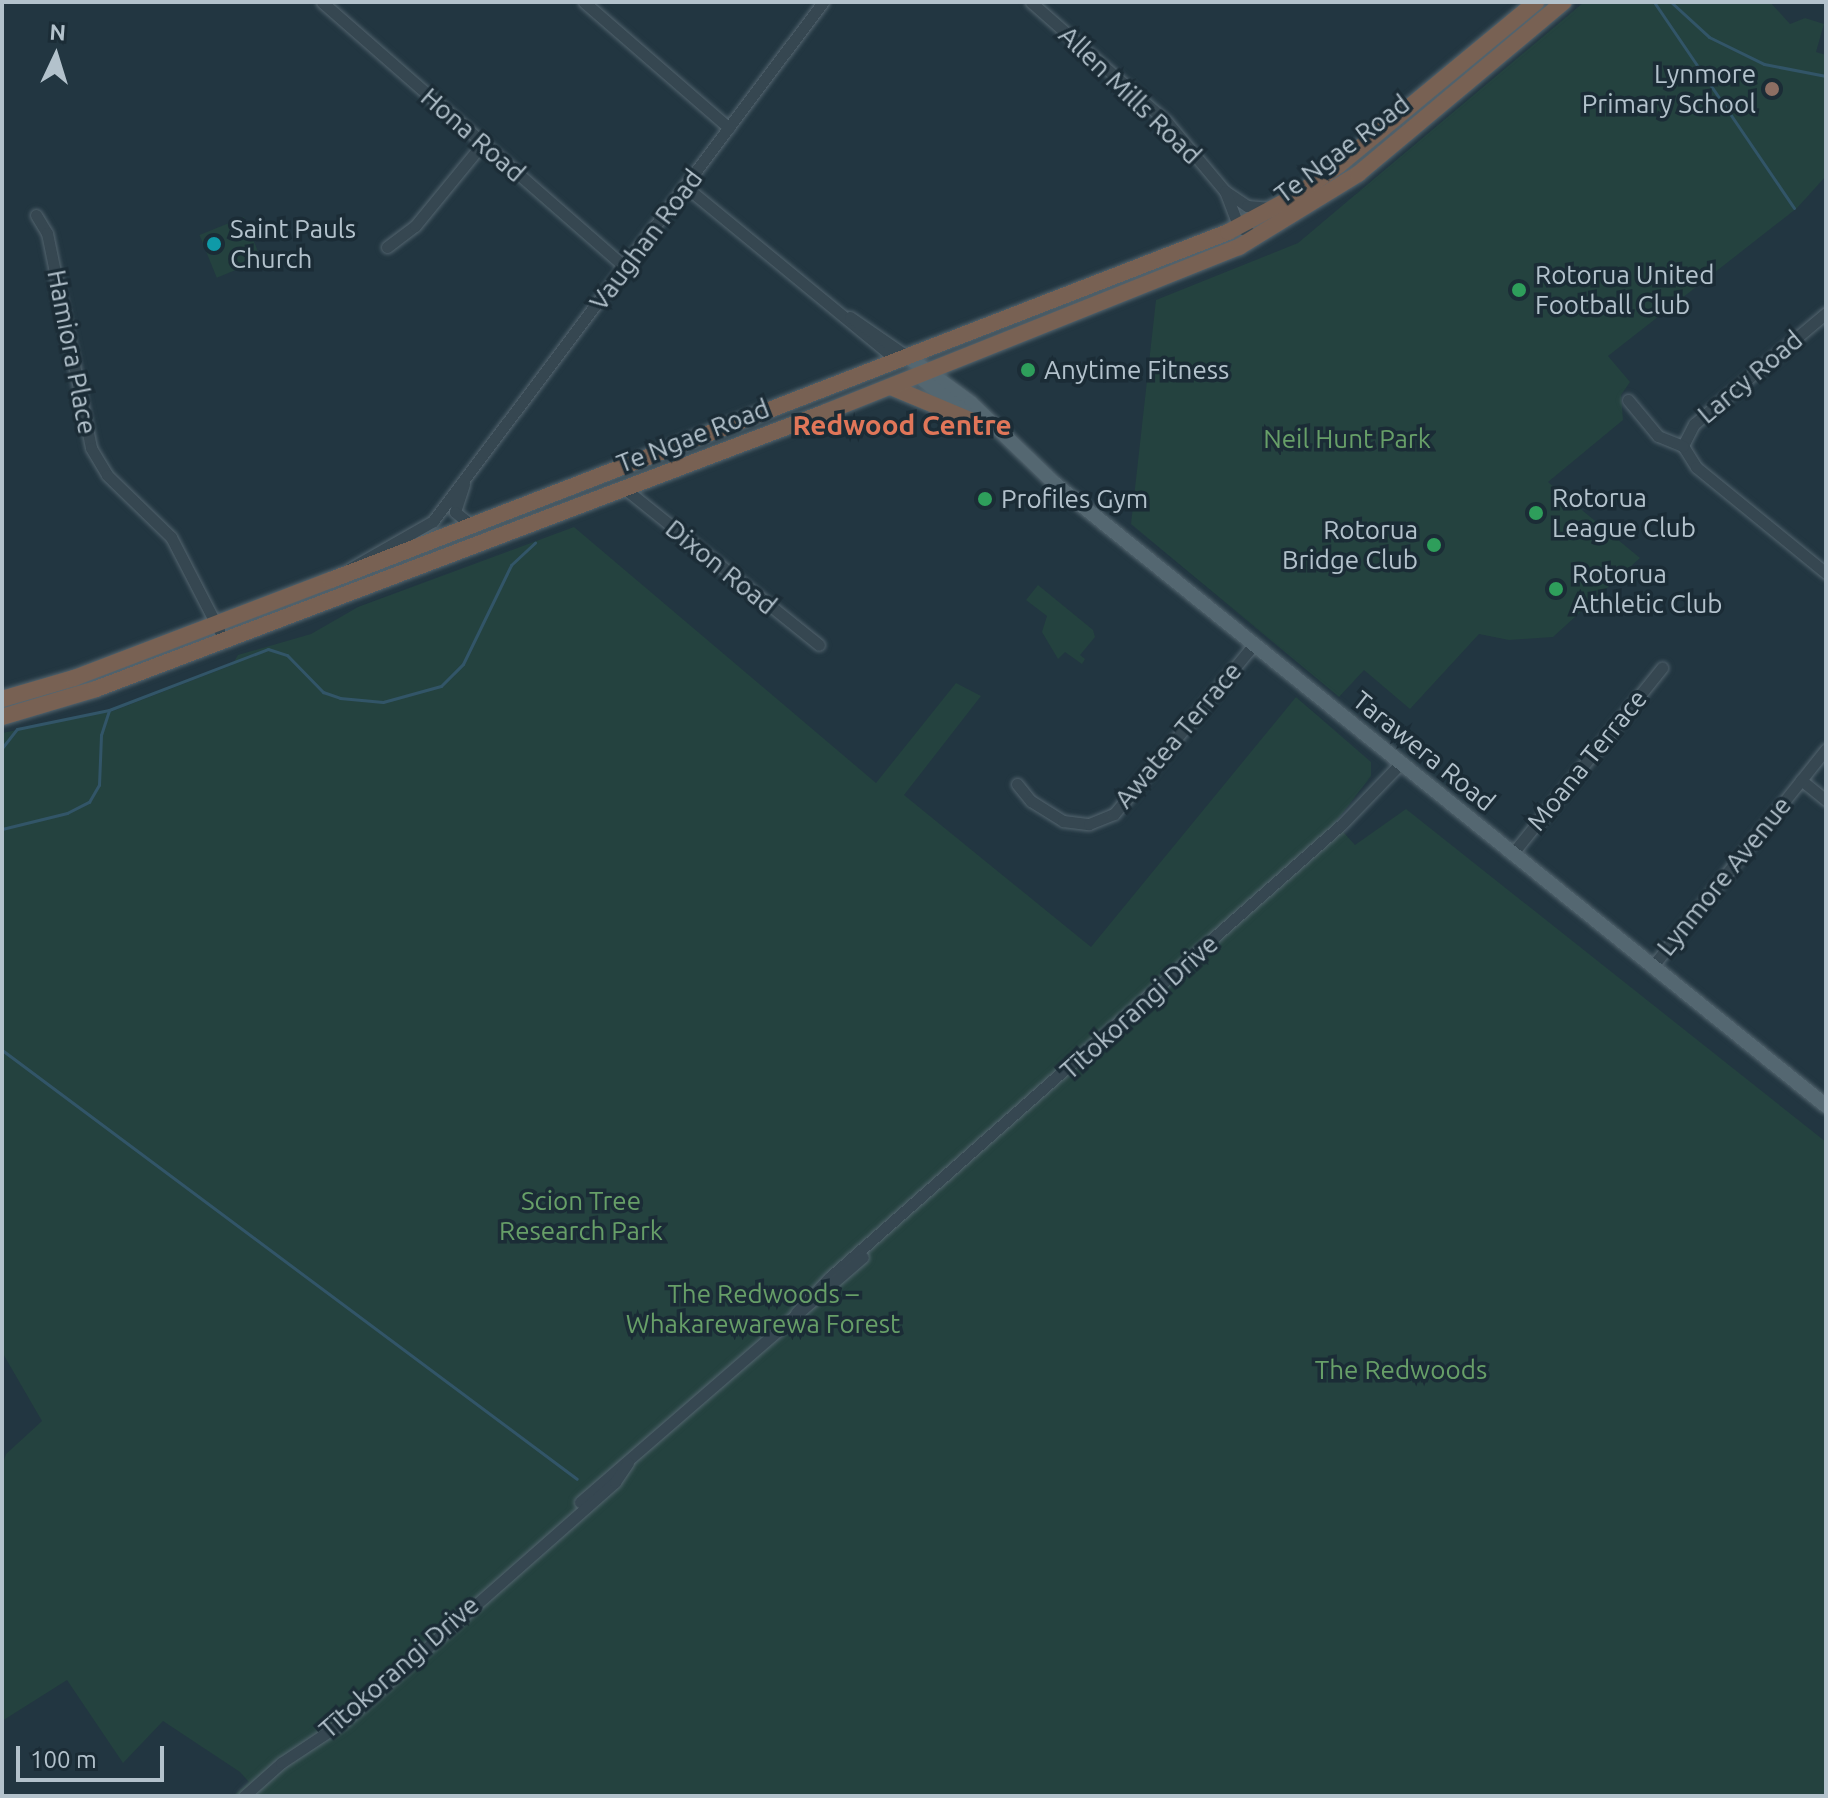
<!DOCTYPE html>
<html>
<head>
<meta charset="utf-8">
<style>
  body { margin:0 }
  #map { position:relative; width:1828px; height:1798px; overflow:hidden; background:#223641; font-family:Ubuntu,sans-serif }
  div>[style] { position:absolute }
  .green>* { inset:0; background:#24423f; transform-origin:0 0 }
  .stream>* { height:3px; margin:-1.5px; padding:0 1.5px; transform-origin:1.5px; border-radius:1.5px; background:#325568 }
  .roads { filter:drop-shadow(0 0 2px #54656f) drop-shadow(0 0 2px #54656f) }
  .minor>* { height:11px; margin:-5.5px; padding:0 5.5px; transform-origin:5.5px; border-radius:5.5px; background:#364751 }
  .major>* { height:14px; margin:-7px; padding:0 7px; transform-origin:7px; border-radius:7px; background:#546771 }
  .highway>* { height:16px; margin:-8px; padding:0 8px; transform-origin:8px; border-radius:8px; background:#786153 }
  .dots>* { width:22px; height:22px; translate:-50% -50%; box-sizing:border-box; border:4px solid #1b2c36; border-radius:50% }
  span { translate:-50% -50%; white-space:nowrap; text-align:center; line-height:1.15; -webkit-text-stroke:7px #1b2c36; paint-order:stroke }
  .poi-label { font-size:26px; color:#b3c2cc }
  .right { translate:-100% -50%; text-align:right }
  .left { translate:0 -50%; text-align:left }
  .street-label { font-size:26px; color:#b3c2cc }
  .park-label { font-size:26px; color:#679f68 }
  .neighbourhood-label { font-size:28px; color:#e07659; font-weight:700 }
  .frame { position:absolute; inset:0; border:4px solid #b3c2cc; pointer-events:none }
  .north { position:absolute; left:16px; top:16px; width:80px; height:80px; -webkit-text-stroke:6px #1b2c36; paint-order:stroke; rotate:4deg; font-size:22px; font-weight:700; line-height:32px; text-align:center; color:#b3c2cc }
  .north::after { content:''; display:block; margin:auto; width:28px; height:36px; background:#b3c2cc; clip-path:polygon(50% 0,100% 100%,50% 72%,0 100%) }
  .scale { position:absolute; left:16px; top:1746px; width:148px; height:36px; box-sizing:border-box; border:4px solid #b3c2cc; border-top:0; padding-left:10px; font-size:24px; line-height:28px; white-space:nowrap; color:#b3c2cc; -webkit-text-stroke:6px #1b2c36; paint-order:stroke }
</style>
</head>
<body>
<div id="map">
  <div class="green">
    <i style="clip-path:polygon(1584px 2px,1770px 2px,1790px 24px,1805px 18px,1824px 24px,1816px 52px,1826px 55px,1826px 176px,1797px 208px,1608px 356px,1630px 382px,1621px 395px,1623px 420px,1548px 482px,1640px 558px,1553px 637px,1509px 640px,1479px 634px,1410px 709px,1364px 670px,1339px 697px,1131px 524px,1156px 300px,1298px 243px)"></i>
    <i style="left:244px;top:217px;width:46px;height:48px;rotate:68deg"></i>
    <i style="clip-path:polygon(574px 527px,876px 783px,956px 683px,981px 696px,904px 795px,1091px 947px,1296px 697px,1371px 762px,1371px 776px,1335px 823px,1355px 845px,1406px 809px,1826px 1142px,1826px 1796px,233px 1796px,249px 1782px,240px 1772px,163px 1721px,123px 1763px,67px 1680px,2px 1721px,2px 1466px,6px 1454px,42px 1421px,2px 1352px,2px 733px,113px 711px,232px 665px,238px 655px,311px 634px,358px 607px)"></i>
    <i style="clip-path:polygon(1038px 585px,1093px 630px,1095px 637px,1080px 655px,1085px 659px,1082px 664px,1065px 652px,1058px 659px,1042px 632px,1047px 616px,1026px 600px)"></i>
  </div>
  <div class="stream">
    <i style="left:1654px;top:2px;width:249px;rotate:55.8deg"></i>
    <i style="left:1671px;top:2px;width:52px;rotate:42.6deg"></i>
    <i style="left:1709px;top:37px;width:61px;rotate:26.1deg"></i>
    <i style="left:1764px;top:64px;width:63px;rotate:11deg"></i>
    <i style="left:2px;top:748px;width:24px;rotate:-52deg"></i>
    <i style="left:17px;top:729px;width:94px;rotate:-11.7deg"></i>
    <i style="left:109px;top:710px;width:170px;rotate:-21deg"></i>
    <i style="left:268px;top:649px;width:20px;rotate:18deg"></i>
    <i style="left:287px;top:655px;width:52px;rotate:45.8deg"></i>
    <i style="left:323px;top:692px;width:18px;rotate:19deg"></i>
    <i style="left:340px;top:698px;width:43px;rotate:5.3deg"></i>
    <i style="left:383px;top:702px;width:60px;rotate:-15.4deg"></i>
    <i style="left:441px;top:686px;width:31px;rotate:-45deg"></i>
    <i style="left:463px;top:664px;width:110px;rotate:-64.1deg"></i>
    <i style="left:511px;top:565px;width:33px;rotate:-43deg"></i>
    <i style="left:2px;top:829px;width:67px;rotate:-13.8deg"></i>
    <i style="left:67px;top:813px;width:25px;rotate:-27deg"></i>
    <i style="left:89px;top:802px;width:20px;rotate:-60deg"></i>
    <i style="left:99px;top:785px;width:50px;rotate:-87.7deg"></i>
    <i style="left:101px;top:735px;width:26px;rotate:-72deg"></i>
    <i style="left:2px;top:1050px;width:717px;rotate:36.73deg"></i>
  </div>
  <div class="roads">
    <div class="minor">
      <i style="left:322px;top:2px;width:403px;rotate:41.2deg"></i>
      <i style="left:584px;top:2px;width:192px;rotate:41deg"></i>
      <i style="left:1031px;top:2px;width:181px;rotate:41.4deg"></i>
      <i style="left:1167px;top:122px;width:90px;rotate:50deg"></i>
      <i style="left:1225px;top:191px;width:27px;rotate:34deg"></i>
      <i style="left:1247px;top:206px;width:21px;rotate:5deg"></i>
      <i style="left:686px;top:187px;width:274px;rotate:39.4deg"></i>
      <i style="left:1225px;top:191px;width:39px;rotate:69deg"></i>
      <i style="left:1239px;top:227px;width:21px;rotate:28deg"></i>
      <i style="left:36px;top:215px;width:21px;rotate:59deg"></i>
      <i style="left:47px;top:233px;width:219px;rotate:78.4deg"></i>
      <i style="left:91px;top:448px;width:31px;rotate:59deg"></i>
      <i style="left:107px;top:475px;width:89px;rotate:44.1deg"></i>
      <i style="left:171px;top:537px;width:105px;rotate:62.7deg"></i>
      <i style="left:387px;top:247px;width:35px;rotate:-37deg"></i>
      <i style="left:415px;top:226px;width:107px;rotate:-50.7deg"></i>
      <i style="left:1826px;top:313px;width:172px;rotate:139.9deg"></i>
      <i style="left:1694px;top:424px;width:25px;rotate:117deg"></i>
      <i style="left:1683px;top:446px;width:25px;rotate:58deg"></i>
      <i style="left:1696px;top:467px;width:168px;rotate:39.2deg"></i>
      <i style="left:850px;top:317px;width:70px;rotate:34.6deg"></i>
      <i style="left:1628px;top:400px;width:47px;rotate:50.2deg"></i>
      <i style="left:1658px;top:436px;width:27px;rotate:22deg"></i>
      <i style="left:464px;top:484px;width:29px;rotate:108deg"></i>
      <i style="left:455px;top:512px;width:22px;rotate:39deg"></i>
      <i style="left:624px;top:488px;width:250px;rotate:38.8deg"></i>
      <i style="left:349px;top:569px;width:97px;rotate:-29.7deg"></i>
      <i style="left:433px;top:521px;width:649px;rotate:-53.08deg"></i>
      <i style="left:1801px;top:780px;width:32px;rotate:39deg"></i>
      <i style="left:1017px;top:784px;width:22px;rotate:51deg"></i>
      <i style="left:1031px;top:801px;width:38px;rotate:32deg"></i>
      <i style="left:1063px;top:821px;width:26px;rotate:7deg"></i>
      <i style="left:1089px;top:824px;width:27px;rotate:-22deg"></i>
      <i style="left:1114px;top:814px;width:220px;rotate:-50.5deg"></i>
      <i style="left:1513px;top:853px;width:238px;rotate:-51.2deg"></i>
      <i style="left:1652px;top:967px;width:279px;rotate:-51.4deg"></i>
      <i style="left:796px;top:1313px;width:48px;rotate:-46.7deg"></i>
      <i style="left:829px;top:1278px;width:685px;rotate:-41.51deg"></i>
      <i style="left:1342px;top:824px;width:83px;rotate:-46deg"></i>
      <i style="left:580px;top:1502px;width:374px;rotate:-40.9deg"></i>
      <i style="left:244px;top:1796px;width:50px;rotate:-41.7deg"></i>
      <i style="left:281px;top:1763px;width:74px;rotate:-33.5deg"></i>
      <i style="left:343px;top:1722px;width:363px;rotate:-41.4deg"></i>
      <i style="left:615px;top:1482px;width:23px;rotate:-56deg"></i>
    </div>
    <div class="major">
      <i style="left:908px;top:357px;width:78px;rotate:36.1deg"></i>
      <i style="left:971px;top:403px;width:115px;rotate:43.9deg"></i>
      <i style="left:1054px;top:483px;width:992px;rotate:38.9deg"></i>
      <i style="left:921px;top:378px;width:63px;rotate:38.5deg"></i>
    </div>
    <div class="highway">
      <i style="left:891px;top:387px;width:93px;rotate:22.7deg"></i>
      <i style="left:2px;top:699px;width:75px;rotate:-16.3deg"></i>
      <i style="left:74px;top:678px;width:275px;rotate:-20.9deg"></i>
      <i style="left:331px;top:580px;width:962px;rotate:-21.2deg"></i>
      <i style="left:1228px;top:232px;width:78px;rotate:-28.2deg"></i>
      <i style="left:1297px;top:195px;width:52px;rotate:-35.5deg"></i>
      <i style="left:1339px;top:165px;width:256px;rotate:-39.6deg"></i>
      <i style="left:2px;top:717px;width:98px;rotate:-16.6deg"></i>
      <i style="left:96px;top:689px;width:781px;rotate:-20.78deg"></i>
      <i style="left:826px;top:412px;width:445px;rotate:-21.8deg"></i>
      <i style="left:1239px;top:247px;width:140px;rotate:-31.5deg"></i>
      <i style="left:1358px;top:174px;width:268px;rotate:-39.9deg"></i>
    </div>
  </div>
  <div class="dots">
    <i style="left:1772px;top:89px;background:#8d6e63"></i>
    <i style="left:214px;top:244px;background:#0f9aa8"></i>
    <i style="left:1519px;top:290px;background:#2e9e5b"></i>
    <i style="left:1028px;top:370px;background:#2e9e5b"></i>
    <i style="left:985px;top:499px;background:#2e9e5b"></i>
    <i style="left:1536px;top:513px;background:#2e9e5b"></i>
    <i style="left:1434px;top:545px;background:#2e9e5b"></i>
    <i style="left:1556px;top:589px;background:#2e9e5b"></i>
  </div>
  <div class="poi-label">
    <span class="right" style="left:1756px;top:89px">Lynmore<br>Primary School</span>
    <span class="left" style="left:230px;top:244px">Saint Pauls<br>Church</span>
    <span class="left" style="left:1535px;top:290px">Rotorua United<br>Football Club</span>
    <span class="left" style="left:1044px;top:370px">Anytime Fitness</span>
    <span class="left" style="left:1552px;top:513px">Rotorua<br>League Club</span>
    <span class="left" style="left:1001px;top:499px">Profiles Gym</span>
    <span class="right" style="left:1418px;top:545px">Rotorua<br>Bridge Club</span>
    <span class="left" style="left:1572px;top:589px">Rotorua<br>Athletic Club</span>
  </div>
  <div class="street-label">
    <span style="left:1130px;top:95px;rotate:44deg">Allen Mills Road</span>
    <span style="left:473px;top:135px;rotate:41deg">Hona Road</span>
    <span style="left:1342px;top:149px;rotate:-37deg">Te Ngae Road</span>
    <span style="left:646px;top:240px;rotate:-53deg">Vaughan Road</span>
    <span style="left:72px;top:352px;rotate:79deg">Hamiora Place</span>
    <span style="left:1750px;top:377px;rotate:-40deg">Larcy Road</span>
    <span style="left:693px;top:436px;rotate:-21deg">Te Ngae Road</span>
    <span style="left:721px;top:567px;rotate:39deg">Dixon Road</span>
    <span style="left:1178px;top:735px;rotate:-50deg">Awatea Terrace</span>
    <span style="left:1424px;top:751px;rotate:39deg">Tarawera Road</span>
    <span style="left:1587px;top:760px;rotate:-51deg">Moana Terrace</span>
    <span style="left:1724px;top:876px;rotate:-51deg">Lynmore Avenue</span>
    <span style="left:1139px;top:1007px;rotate:-42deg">Tītokorangi Drive</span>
    <span style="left:399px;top:1667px;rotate:-41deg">Tītokorangi Drive</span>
  </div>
  <div class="park-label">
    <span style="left:1347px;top:439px">Neil Hunt Park</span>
    <span style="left:581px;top:1216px">Scion Tree<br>Research Park</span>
    <span style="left:763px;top:1309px">The Redwoods –<br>Whakarewarewa Forest</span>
    <span style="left:1401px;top:1370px">The Redwoods</span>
  </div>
  <div class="neighbourhood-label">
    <span style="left:902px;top:425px">Redwood Centre</span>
  </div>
  <div class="frame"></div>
  <div class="north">N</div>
  <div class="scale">100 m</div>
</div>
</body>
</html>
